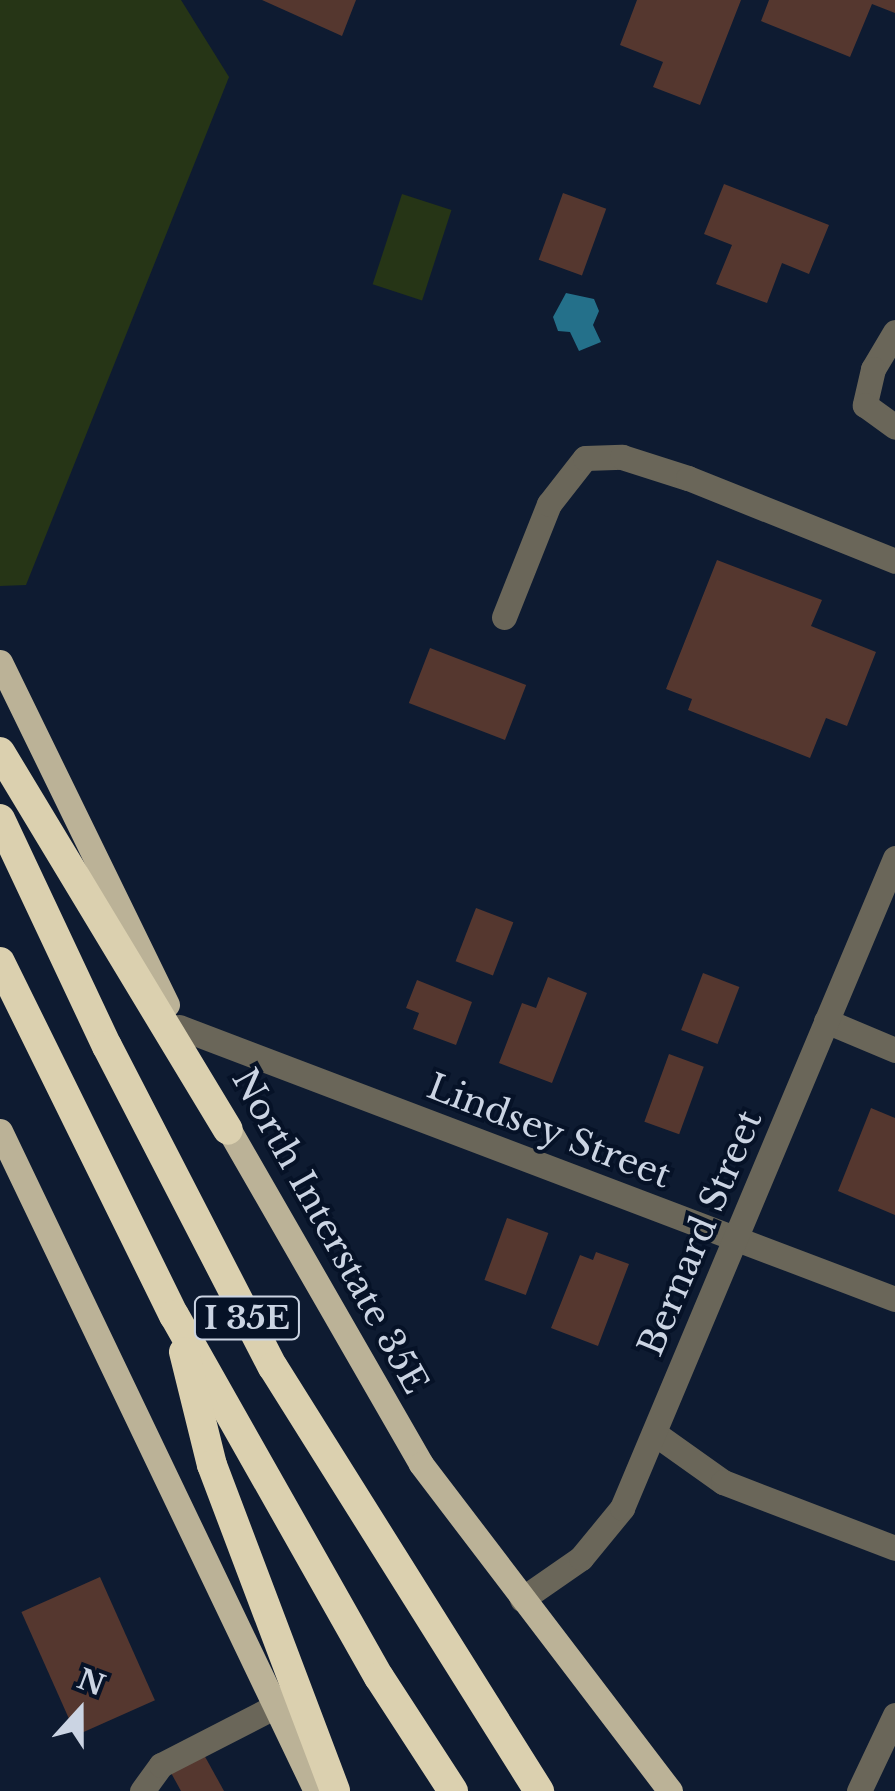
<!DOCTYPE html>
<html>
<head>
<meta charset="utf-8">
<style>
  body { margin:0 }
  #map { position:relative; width:895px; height:1791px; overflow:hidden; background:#0e1b31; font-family:"Libre Baskerville",serif }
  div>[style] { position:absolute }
  .green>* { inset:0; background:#263516; transform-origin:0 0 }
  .water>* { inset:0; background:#24708a }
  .building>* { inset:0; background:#55372f; transform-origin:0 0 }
  .minor>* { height:25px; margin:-12.5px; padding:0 12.5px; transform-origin:12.5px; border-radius:12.5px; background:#6a6659 }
  .major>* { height:25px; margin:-12.5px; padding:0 12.5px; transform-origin:12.5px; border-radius:12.5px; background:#bbb297 }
  .highway>* { height:30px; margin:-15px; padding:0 15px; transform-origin:15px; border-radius:15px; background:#dbd0af }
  span { translate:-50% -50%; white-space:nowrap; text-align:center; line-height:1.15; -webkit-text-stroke:8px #061227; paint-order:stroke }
  .shield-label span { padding:2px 8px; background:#061227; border:2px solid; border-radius:8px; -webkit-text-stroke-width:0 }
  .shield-label { font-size:32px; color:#cbd4e3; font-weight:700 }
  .street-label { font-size:35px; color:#cbd4e3 }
  .north { position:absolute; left:30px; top:1661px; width:100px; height:100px; -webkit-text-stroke:8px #061227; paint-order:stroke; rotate:21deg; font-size:28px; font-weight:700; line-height:40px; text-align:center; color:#cbd4e3 }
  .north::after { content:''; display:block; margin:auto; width:35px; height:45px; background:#cbd4e3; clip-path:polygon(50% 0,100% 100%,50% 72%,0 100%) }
</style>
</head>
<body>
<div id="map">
  <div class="green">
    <i style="clip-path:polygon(0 0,181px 0,229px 77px,26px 585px,0 586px)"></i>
    <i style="left:402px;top:194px;width:52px;height:95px;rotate:18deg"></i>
  </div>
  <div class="water">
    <i style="clip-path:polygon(566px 293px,594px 299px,599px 311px,593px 325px,601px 342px,579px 351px,570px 332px,558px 331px,553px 317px)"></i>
  </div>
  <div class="building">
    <i style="clip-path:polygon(262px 0,356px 0,342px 36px)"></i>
    <i style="clip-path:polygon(637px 0,741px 0,700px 105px,653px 87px,663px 62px,620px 45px)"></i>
    <i style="clip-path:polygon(769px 0,895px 0,895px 13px,872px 4px,850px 57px,761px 21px)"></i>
    <i style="clip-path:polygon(724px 184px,829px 225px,809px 274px,782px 263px,767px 303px,716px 284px,732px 245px,704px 234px)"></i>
    <i style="left:563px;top:193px;width:46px;height:71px;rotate:20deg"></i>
    <i style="clip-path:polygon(717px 560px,822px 600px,811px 626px,876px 652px,847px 726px,826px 718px,810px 758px,688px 710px,692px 699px,666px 689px)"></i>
    <i style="left:430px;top:648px;width:103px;height:59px;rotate:21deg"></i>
    <i style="left:476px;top:908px;width:40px;height:57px;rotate:21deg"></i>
    <i style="left:703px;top:973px;width:39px;height:61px;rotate:21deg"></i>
    <i style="clip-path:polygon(548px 977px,587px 993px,552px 1083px,499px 1063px,522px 1003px,536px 1008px)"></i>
    <i style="clip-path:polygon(417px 980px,472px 1002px,456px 1045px,413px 1029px,419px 1013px,406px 1008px)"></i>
    <i style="left:669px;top:1054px;width:37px;height:72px;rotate:20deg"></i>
    <i style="clip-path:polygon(871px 1108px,895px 1118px,895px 1215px,838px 1191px)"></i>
    <i style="left:507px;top:1218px;width:44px;height:66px;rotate:20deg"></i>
    <i style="clip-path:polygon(596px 1252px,629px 1264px,598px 1346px,551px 1328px,580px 1255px,593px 1260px)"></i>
    <i style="left:100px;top:1577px;width:135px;height:86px;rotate:66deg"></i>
    <i style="clip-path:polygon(203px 1753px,224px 1791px,181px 1791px,170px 1771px)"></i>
  </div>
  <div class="minor">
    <i style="left:895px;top:332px;width:43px;rotate:120.7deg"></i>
    <i style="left:873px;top:369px;width:37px;rotate:103deg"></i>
    <i style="left:865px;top:405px;width:37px;rotate:36deg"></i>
    <i style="left:504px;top:617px;width:122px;rotate:-68.3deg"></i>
    <i style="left:549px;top:504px;width:58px;rotate:-52deg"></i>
    <i style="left:585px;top:458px;width:37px;rotate:-2deg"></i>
    <i style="left:622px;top:457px;width:69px;rotate:17.7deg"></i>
    <i style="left:688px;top:478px;width:223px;rotate:21.8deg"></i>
    <i style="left:826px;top:1021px;width:75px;rotate:22.8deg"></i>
    <i style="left:179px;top:1027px;width:766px;rotate:20.8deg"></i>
    <i style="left:654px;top:1433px;width:85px;rotate:35.4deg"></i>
    <i style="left:723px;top:1482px;width:184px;rotate:21deg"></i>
    <i style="left:522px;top:1599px;width:72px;rotate:-34.8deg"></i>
    <i style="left:581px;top:1558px;width:65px;rotate:-50.6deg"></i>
    <i style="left:622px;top:1508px;width:705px;rotate:-67.22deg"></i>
    <i style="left:142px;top:1791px;width:32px;rotate:-54deg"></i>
    <i style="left:161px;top:1765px;width:127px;rotate:-27.2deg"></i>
    <i style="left:859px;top:1791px;width:84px;rotate:-64.7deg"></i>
  </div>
  <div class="major">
    <i style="left:0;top:662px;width:381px;rotate:64deg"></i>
    <i style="left:221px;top:1116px;width:401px;rotate:60.1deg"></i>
    <i style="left:421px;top:1464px;width:411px;rotate:52.7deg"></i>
    <i style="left:0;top:1131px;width:732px;rotate:64.42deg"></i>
  </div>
  <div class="highway">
    <i style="left:0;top:752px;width:441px;rotate:58.9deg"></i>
    <i style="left:0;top:819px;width:251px;rotate:64.8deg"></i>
    <i style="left:107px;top:1046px;width:361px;rotate:62.7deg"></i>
    <i style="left:273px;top:1367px;width:501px;rotate:57.9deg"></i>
    <i style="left:0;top:962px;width:394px;rotate:63.8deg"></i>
    <i style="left:174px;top:1315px;width:416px;rotate:60.5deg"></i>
    <i style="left:379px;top:1677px;width:136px;rotate:57deg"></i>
    <i style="left:184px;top:1352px;width:116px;rotate:76.1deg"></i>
    <i style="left:212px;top:1465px;width:348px;rotate:69.3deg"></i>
  </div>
  <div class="shield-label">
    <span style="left:247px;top:1318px">I 35E</span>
  </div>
  <div class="street-label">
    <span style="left:549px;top:1131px;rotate:21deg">Lindsey Street</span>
    <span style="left:330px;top:1231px;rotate:61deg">North Interstate 35E</span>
    <span style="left:700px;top:1233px;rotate:-67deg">Bernard Street</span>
  </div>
  <div class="north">N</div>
</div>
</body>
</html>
